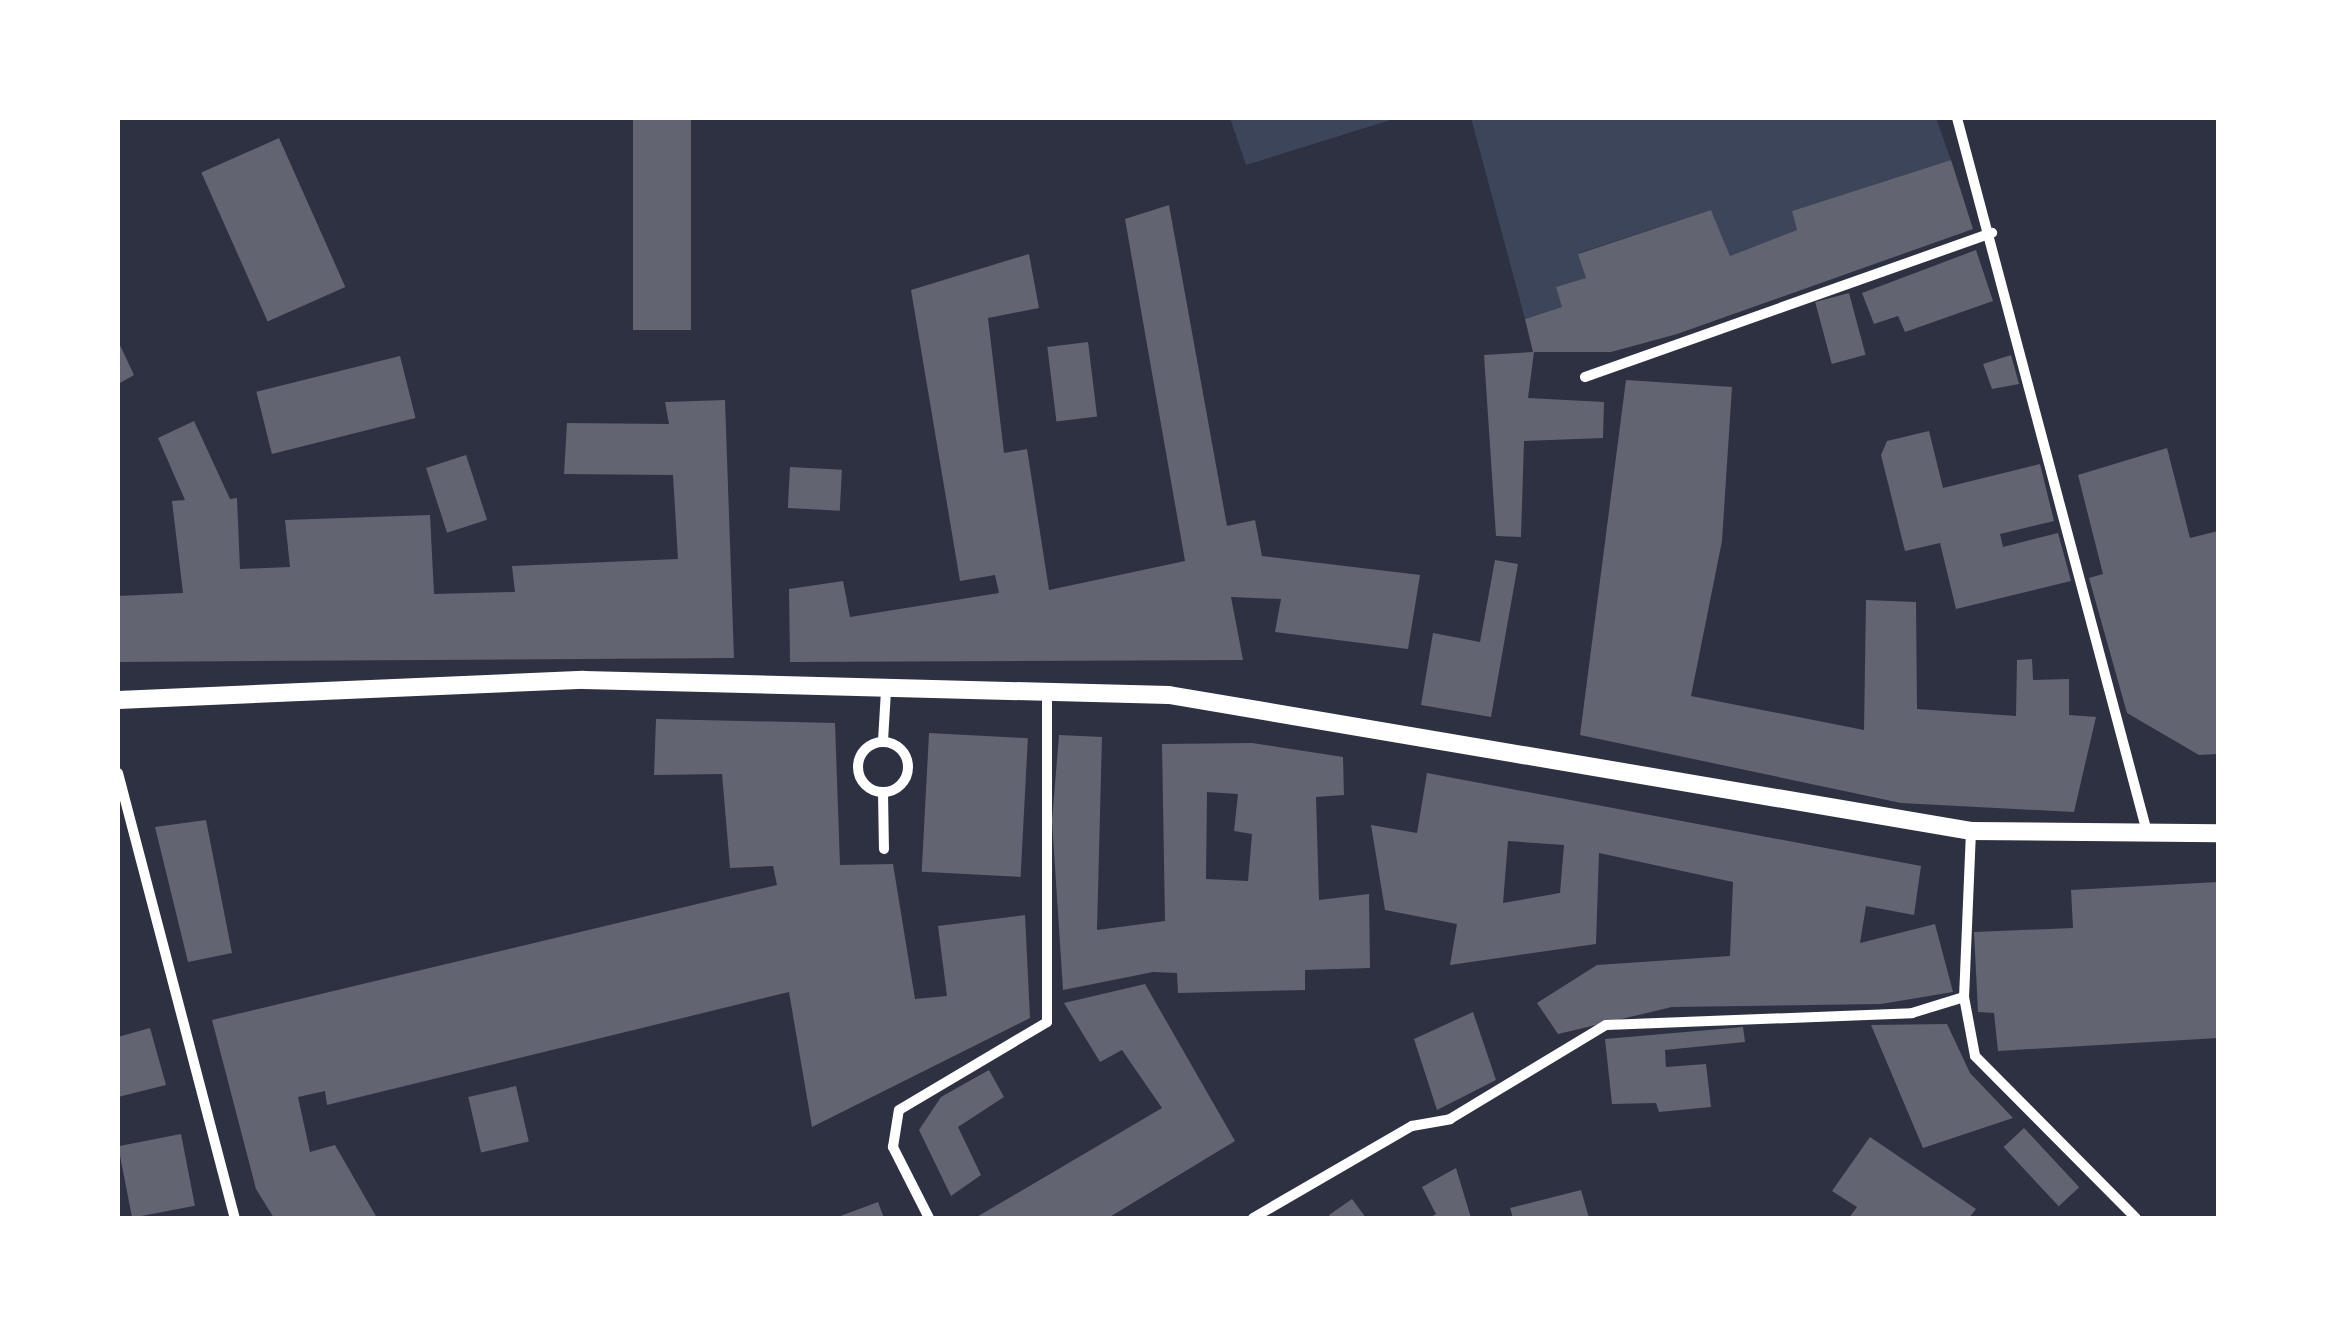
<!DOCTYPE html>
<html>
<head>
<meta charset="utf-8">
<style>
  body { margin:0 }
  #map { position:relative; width:2336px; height:1336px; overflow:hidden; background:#2d3142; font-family:Ubuntu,sans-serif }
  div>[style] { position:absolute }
  .green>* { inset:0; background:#3c4559 }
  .building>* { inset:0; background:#626471; transform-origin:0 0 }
  .minor>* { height:10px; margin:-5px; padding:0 5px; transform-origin:5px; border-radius:5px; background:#fff }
  .minor>.ring { margin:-5px; padding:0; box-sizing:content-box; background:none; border:10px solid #fff; border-radius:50% }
  .tertiary>* { height:18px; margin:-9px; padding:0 9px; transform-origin:9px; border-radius:9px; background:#fff }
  span { translate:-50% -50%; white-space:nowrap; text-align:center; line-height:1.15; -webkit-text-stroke:10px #fff; paint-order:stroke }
  .frame { position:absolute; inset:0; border:120px solid #fff; pointer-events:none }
</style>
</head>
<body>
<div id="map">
  <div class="green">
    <i style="clip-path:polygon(1230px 118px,1397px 118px,1246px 165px)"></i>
    <i style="clip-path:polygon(1471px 118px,1936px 118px,1951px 160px,1792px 211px,1797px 230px,1730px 256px,1711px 210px,1579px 253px,1586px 278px,1557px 287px,1562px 307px,1525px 319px)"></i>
  </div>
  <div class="building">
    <i style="left:633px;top:118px;width:58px;height:212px"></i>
    <i style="left:279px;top:138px;width:163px;height:85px;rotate:66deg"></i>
    <i style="clip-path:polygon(1951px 160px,1973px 229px,1677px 334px,1611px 352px,1534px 352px,1528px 398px,1604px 402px,1603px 438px,1524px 441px,1521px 537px,1496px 536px,1484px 355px,1533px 352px,1525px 319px,1562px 307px,1556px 287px,1586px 278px,1578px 254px,1711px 210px,1730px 256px,1797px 230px,1792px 211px)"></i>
    <i style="clip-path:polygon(1169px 205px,1227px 526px,1255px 520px,1262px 556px,1420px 575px,1408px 649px,1275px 632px,1281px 599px,1231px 597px,1243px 660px,790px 662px,789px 589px,843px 581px,850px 617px,999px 593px,995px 575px,960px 581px,911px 290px,1029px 254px,1039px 308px,988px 318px,1004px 453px,1027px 449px,1049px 590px,1185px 561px,1125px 219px)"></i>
    <i style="clip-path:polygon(1976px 250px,1993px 301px,1905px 332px,1898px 316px,1874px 324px,1862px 293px)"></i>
    <i style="left:1849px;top:293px;width:64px;height:35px;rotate:75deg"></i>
    <i style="clip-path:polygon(118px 341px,134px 375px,118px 384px)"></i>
    <i style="left:1088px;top:342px;width:75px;height:41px;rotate:83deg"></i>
    <i style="clip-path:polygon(2011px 355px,2019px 384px,1992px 389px,1983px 364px)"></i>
    <i style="left:400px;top:356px;width:64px;height:148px;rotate:76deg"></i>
    <i style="clip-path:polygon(1626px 380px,1732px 387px,1722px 541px,1691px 696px,1864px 730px,1866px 600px,1916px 602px,1917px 709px,2016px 716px,2017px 660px,2032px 659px,2033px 680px,2069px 679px,2069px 715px,2096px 717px,2074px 812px,1901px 803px,1580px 735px)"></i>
    <i style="clip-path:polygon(725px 400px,734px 658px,118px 662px,118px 596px,183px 593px,172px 501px,185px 500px,158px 438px,194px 421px,230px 499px,237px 498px,240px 569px,290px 567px,285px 520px,430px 515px,434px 594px,515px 592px,512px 566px,678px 559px,673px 475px,564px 474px,567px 423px,669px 424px,665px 402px)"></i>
    <i style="clip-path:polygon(1929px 431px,1943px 488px,2040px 464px,2054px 521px,2000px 534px,2003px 547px,2058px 533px,2071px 581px,1956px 609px,1940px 543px,1905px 551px,1881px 455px,1887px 441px)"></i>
    <i style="clip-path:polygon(2167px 448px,2190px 538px,2218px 531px,2218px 754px,2199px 755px,2127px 713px,2089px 578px,2103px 574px,2078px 475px)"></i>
    <i style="left:466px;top:455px;width:68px;height:42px;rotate:72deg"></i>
    <i style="left:790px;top:467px;width:52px;height:41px;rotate:3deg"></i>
    <i style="clip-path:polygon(1495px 560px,1518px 564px,1491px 717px,1421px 705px,1433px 633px,1480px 642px)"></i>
    <i style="clip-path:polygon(656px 719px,835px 723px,840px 865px,893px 864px,915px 999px,947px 996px,938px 926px,1025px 915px,1030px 1018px,812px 1127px,789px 992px,327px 1105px,325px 1091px,298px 1097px,310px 1152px,335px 1145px,377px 1218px,274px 1218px,256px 1189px,212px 1020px,777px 885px,773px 866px,730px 868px,722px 774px,654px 775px)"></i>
    <i style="left:929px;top:733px;width:99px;height:139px;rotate:3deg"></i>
    <i style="clip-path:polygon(evenodd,1059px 735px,1102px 737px,1097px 930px,1165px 921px,1162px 744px,1252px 743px,1343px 757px,1344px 795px,1316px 797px,1319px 900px,1369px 894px,1370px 968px,1305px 970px,1305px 990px,1178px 993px,1177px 973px,1153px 972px,1063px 990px,1052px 821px,1059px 735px,1207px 792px,1238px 794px,1234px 831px,1252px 834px,1248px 881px,1206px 879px,1207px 792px)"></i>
    <i style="clip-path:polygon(evenodd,1427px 773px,1921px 866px,1914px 915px,1866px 906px,1860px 943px,1935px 924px,1953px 992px,1881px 1004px,1672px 1007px,1558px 1034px,1537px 1003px,1597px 965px,1730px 956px,1733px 882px,1599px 853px,1596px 944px,1450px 965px,1457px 924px,1385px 910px,1371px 825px,1417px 833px,1427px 773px,1508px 841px,1564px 845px,1560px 893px,1503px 903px,1508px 841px)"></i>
    <i style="clip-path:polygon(206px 820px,232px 953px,188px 962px,155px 827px)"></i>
    <i style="clip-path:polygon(2218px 882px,2218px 1038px,1998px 1051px,1994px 1013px,1978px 1012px,1974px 932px,2073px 928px,2071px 890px)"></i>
    <i style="clip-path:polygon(1145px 984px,1235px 1141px,1108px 1218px,975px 1218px,1162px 1108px,1122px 1050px,1100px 1062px,1064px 1003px)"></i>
    <i style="clip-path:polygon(1473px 1012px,1496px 1080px,1437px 1110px,1414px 1039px)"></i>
    <i style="clip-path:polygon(1947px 1024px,1970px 1073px,2013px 1118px,1923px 1148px,1871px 1025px)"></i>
    <i style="clip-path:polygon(1743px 1027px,1745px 1042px,1665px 1050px,1666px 1067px,1706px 1064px,1711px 1107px,1659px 1112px,1656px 1103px,1612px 1104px,1605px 1039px)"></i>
    <i style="clip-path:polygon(150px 1028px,166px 1085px,118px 1097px,118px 1037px)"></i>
    <i style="clip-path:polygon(989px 1070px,1004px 1097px,958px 1127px,981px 1175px,951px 1196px,919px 1130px,941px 1097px)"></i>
    <i style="left:516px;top:1086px;width:57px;height:49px;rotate:77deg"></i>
    <i style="left:2024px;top:1128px;width:81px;height:28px;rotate:47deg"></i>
    <i style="left:181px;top:1134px;width:73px;height:64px;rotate:79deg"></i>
    <i style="clip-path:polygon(1870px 1137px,1976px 1209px,1969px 1218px,1849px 1218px,1857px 1207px,1832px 1191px)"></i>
    <i style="clip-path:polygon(1456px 1168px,1471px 1218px,1429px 1218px,1436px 1214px,1422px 1187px)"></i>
    <i style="clip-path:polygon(1581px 1190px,1589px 1218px,1513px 1218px,1510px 1208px)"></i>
    <i style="clip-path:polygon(1352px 1199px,1366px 1218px,1331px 1218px,1329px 1215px)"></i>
    <i style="clip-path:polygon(878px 1202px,884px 1218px,835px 1218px)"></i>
  </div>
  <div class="minor">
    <i style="left:1957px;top:118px;width:743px;rotate:75.1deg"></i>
    <i style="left:1585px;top:377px;width:432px;rotate:-19.5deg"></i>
    <i style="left:883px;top:741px;width:51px;rotate:-86.6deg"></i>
    <i class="ring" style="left:858px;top:742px;width:40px;height:40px"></i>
    <i style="left:118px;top:773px;width:460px;rotate:75.3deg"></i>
    <i style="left:883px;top:793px;width:56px;rotate:89deg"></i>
    <i style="left:1971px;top:831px;width:166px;rotate:92.4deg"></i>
    <i style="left:1964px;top:997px;width:60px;rotate:79.4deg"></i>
    <i style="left:1975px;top:1056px;width:228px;rotate:45.2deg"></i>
    <i style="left:929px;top:1218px;width:80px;rotate:-116.9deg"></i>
    <i style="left:893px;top:1147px;width:37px;rotate:-81deg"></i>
    <i style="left:899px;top:1110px;width:172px;rotate:-30.7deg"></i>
    <i style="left:1047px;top:1022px;width:326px;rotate:-90deg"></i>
    <i style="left:1253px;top:1218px;width:184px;rotate:-30.1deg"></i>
    <i style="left:1412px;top:1126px;width:39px;rotate:-10deg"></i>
    <i style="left:1450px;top:1119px;width:182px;rotate:-31.1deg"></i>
    <i style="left:1606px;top:1025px;width:306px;rotate:-2.2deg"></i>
    <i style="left:1912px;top:1013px;width:54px;rotate:-17.1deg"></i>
  </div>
  <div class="tertiary">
    <i style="left:118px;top:700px;width:466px;rotate:-2.5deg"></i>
    <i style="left:584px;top:680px;width:585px;rotate:1.47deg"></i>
    <i style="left:1169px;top:695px;width:813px;rotate:9.62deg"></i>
    <i style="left:1971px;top:831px;width:247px;rotate:0.5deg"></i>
  </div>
  <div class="frame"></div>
</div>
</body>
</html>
